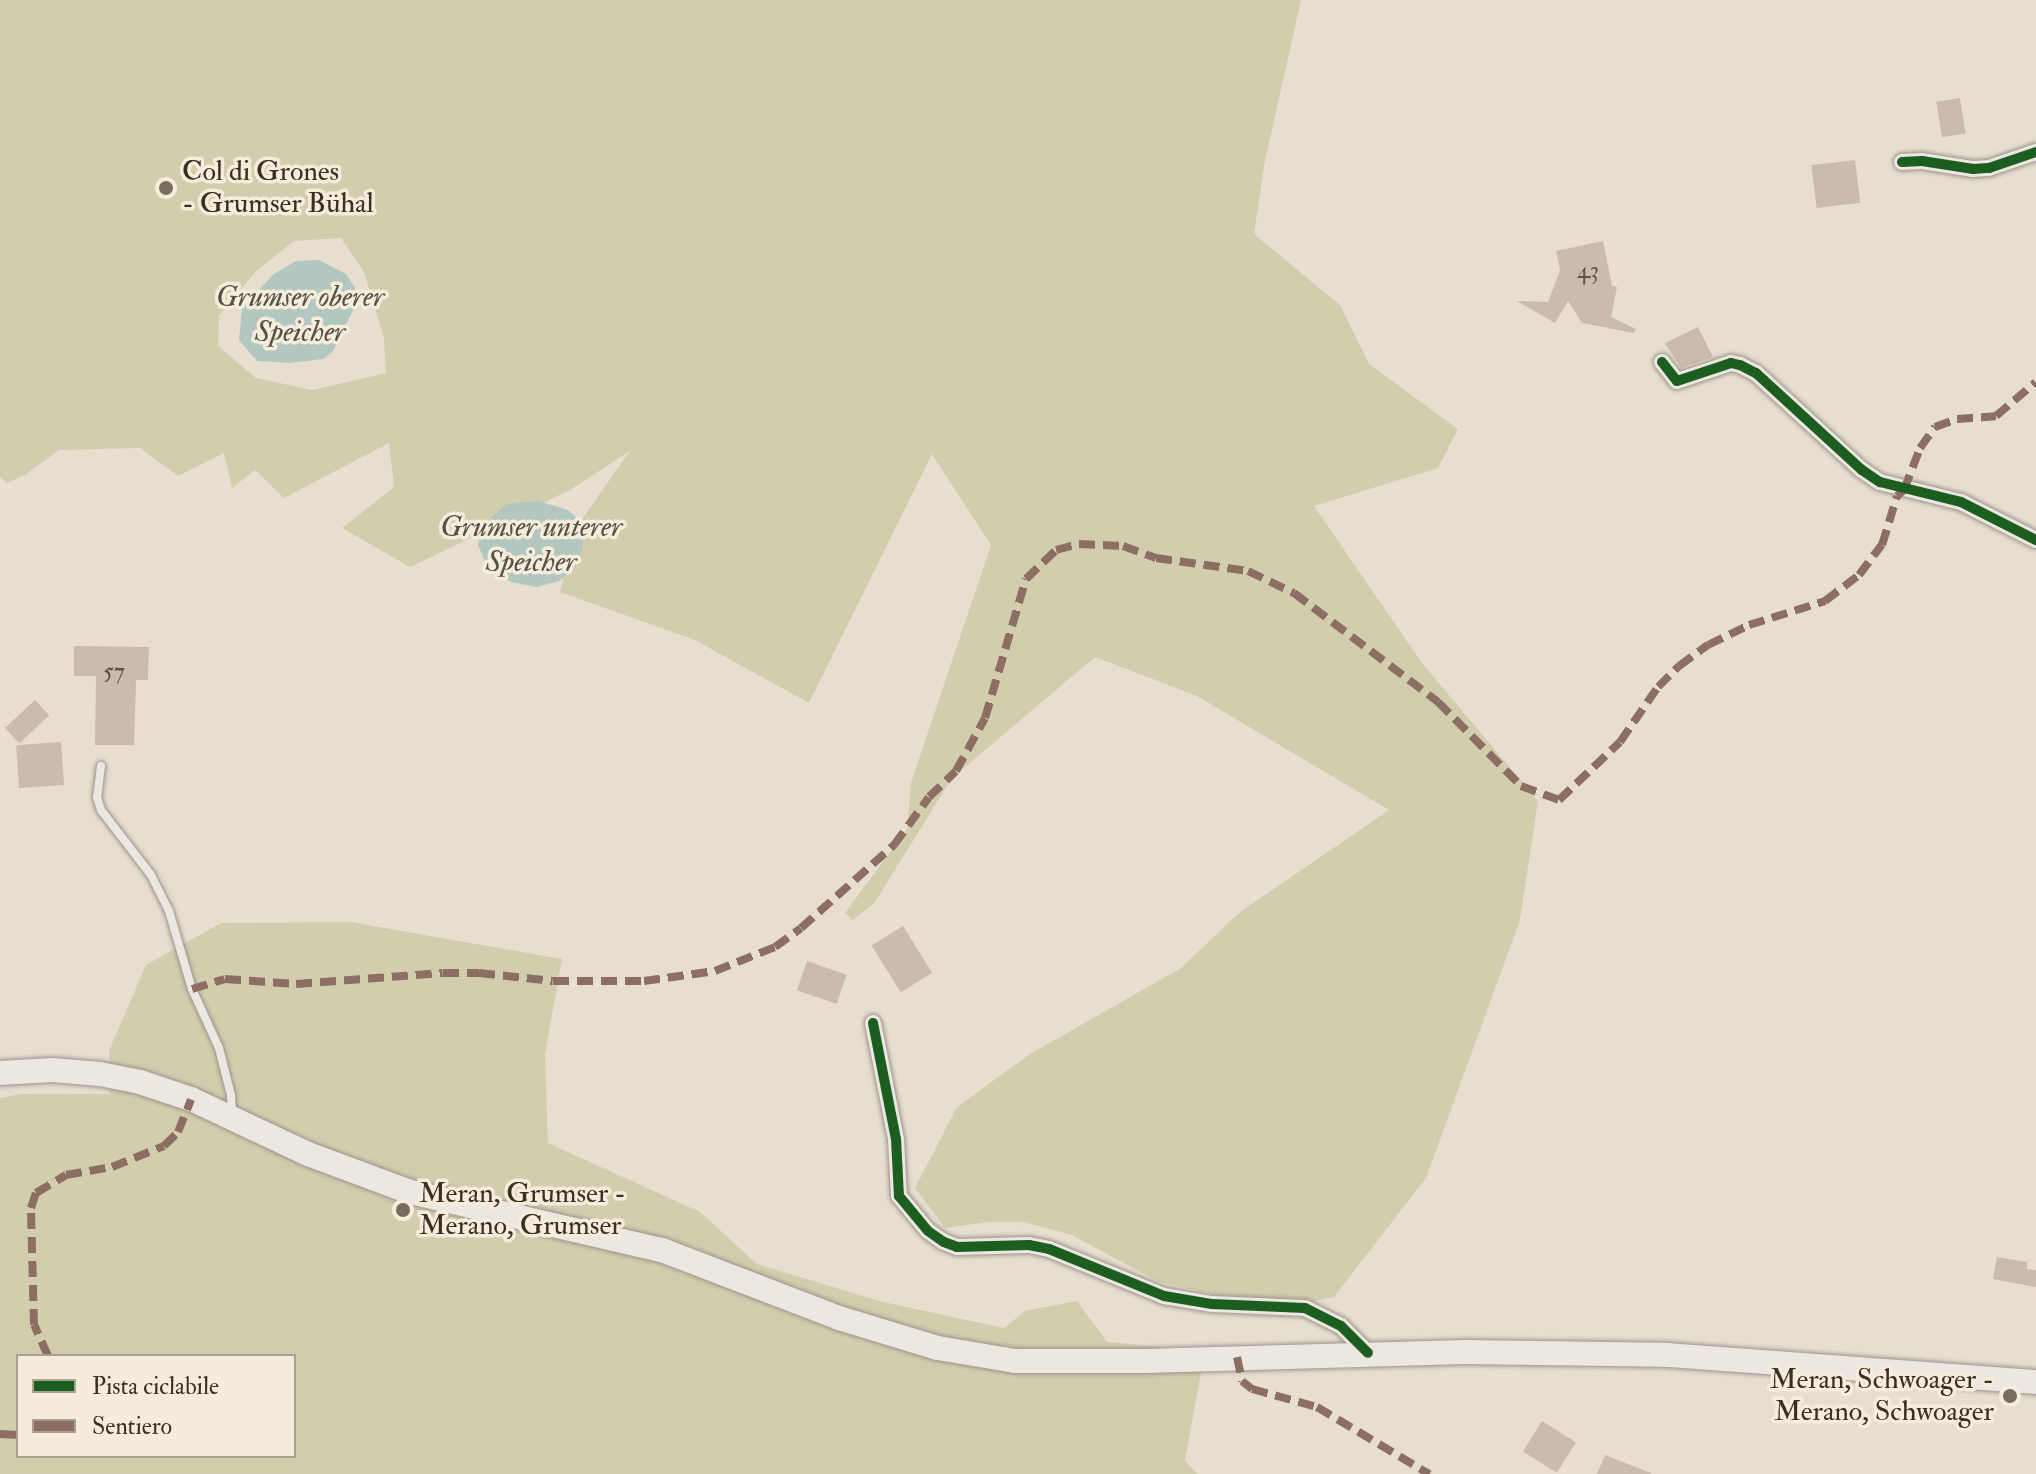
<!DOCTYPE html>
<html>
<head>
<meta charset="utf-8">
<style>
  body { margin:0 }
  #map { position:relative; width:2036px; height:1474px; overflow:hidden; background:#e7ded0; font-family:"IM FELL Double Pica",serif }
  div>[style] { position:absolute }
  .green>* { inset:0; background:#d2cead }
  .water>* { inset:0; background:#b2c7c0 }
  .building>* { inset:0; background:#cabbae; transform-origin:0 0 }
  .roads { filter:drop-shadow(0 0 2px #9c958c) drop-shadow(0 0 2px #9c958c) }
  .lane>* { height:8px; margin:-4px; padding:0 4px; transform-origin:4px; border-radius:4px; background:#ece7e0 }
  .street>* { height:16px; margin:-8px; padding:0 8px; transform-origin:8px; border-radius:8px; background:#ece7e0 }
  .secondary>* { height:24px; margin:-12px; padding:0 12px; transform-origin:12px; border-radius:12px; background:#ece7e0 }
  .quiet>* { height:8px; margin-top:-4px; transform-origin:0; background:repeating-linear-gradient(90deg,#8d6e63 0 16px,transparent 0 24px) }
  .cycleway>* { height:10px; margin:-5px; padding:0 5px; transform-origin:5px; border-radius:5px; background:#1b5e20 }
  .dots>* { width:22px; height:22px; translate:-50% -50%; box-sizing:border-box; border:4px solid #f5ecdb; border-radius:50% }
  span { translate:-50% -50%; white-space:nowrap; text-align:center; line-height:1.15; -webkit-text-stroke:7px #f5ecdb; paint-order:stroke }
  .number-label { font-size:24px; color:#5e5244 }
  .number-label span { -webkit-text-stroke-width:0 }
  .poi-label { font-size:28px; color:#3a2f21 }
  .left { translate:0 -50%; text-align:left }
  .right { translate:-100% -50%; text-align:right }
  .water-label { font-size:30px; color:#525247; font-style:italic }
  .legend { position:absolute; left:16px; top:1354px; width:280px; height:104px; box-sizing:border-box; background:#f5ecdb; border:2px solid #aaa091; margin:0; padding:10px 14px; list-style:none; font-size:24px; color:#3a2f21 }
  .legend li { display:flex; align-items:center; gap:16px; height:40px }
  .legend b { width:40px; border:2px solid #aaa091 }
</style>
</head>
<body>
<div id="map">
  <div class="green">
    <i style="clip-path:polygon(evenodd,0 0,1301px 0,1265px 161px,1254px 234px,1340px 305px,1369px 364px,1458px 429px,1438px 468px,1314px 506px,1422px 663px,1538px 801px,1520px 920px,1426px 1178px,1334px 1297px,1278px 1308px,1159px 1282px,1072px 1235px,1024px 1222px,988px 1222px,945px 1228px,915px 1188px,957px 1107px,1030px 1054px,1181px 968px,1240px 912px,1389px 810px,1197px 696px,1095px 657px,952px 778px,875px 902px,853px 920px,845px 913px,907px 829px,911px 783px,991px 545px,932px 454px,809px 703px,695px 640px,560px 592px,575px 529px,630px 451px,570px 490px,410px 567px,342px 528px,394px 487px,389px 443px,284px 498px,255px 470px,232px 488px,224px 453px,178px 476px,140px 448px,59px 450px,25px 475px,7px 483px,0 477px,0 0,341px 238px,364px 272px,384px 338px,386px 373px,312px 390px,256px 378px,218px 346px,219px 316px,255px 272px,294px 241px,341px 238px)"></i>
    <i style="clip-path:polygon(evenodd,351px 922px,562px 959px,545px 1054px,548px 1143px,700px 1212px,757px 1264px,883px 1302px,1004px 1328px,1025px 1311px,1077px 1301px,1107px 1342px,1205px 1351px,1185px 1460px,1197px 1474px,0 1474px,0 1098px,21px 1094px,110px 1094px,109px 1051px,146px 965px,221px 923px,351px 922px,18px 1356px,294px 1356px,294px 1456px,18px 1456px,18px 1356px)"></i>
  </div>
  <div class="water">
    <i style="clip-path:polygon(319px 260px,346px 274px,355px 288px,355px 306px,333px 351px,323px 359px,290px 363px,257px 361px,239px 340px,242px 308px,274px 274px,296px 261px)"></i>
    <i style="clip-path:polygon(538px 501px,568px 510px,575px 516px,582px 527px,583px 548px,575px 567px,559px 581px,536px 587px,511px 582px,488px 568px,478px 545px,483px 525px,507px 504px)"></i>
  </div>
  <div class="building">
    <i style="left:1960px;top:98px;width:36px;height:24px;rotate:81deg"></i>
    <i style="left:1855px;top:160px;width:43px;height:44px;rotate:83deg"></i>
    <i style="clip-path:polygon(1603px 241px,1612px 286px,1617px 287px,1611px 317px,1636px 329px,1634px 333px,1582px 323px,1568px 301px,1555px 323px,1517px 301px,1548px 302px,1560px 270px,1556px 251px)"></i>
    <i style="clip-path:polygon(1698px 327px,1713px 357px,1681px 368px,1665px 343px)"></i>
    <i style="clip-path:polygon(74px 646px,149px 647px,148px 680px,136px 680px,134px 745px,95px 745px,96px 676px,74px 676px)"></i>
    <i style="left:35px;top:700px;width:21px;height:41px;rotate:47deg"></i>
    <i style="left:61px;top:742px;width:43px;height:45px;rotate:86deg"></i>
    <i style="left:903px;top:926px;width:55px;height:37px;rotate:58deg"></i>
    <i style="left:807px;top:961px;width:42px;height:31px;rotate:19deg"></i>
    <i style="clip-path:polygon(1997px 1257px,2027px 1262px,2027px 1269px,2036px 1270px,2036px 1287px,1993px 1279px)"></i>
    <i style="left:1542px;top:1421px;width:40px;height:36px;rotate:32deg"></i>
    <i style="clip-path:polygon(1605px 1455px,1651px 1473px,1651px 1474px,1597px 1474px)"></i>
  </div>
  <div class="roads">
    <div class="lane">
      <i style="left:101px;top:766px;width:31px;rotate:97deg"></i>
      <i style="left:97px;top:797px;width:14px;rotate:73deg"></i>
      <i style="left:101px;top:810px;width:82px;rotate:52.4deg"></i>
      <i style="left:151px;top:875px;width:40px;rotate:63.4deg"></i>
      <i style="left:169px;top:911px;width:81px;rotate:73.6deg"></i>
      <i style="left:192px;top:989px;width:65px;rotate:65.4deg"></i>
      <i style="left:219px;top:1048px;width:49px;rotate:75.7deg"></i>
      <i style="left:231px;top:1095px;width:17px;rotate:87deg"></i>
    </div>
    <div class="street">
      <i style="left:1902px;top:162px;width:20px;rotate:-3deg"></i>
      <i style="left:1922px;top:161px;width:52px;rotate:8.9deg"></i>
      <i style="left:1973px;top:169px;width:16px;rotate:-4deg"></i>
      <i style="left:1989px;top:168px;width:50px;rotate:-18.8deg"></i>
      <i style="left:1662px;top:362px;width:24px;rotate:52deg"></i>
      <i style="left:1677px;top:381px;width:57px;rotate:-18.4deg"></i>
      <i style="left:1731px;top:363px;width:9px;rotate:13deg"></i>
      <i style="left:1740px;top:365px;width:18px;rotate:27deg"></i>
      <i style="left:1756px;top:373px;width:144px;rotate:42.5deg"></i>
      <i style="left:1862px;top:470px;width:22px;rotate:34deg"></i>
      <i style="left:1880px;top:482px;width:83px;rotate:13.9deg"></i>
      <i style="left:1961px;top:502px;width:84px;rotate:26.9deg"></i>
      <i style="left:873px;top:1023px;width:118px;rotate:78.8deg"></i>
      <i style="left:896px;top:1139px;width:57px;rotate:87deg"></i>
      <i style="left:899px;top:1196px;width:45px;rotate:50.4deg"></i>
      <i style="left:928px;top:1231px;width:19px;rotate:35deg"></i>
      <i style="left:944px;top:1242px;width:14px;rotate:21deg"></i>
      <i style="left:957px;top:1247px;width:72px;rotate:-1.6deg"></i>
      <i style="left:1029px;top:1245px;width:20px;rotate:11deg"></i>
      <i style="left:1049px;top:1249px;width:124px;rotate:22.2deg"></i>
      <i style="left:1164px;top:1296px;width:49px;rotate:9.5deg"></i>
      <i style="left:1212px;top:1304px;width:93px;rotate:2.5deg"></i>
      <i style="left:1305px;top:1308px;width:40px;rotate:26.6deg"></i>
      <i style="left:1341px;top:1326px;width:38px;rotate:45deg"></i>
    </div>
    <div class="secondary">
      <i style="left:0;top:1073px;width:53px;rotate:-3.2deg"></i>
      <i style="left:53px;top:1070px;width:47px;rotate:4.9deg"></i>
      <i style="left:100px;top:1074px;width:41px;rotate:11.3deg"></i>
      <i style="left:140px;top:1082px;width:54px;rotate:18.4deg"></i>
      <i style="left:191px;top:1099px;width:129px;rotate:25.2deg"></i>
      <i style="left:308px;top:1154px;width:109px;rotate:20.4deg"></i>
      <i style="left:410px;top:1192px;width:259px;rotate:13deg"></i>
      <i style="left:662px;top:1250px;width:190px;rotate:21deg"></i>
      <i style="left:839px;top:1318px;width:103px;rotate:16.9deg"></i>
      <i style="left:938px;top:1348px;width:78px;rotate:9.6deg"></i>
      <i style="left:1015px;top:1361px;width:130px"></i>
      <i style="left:1145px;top:1361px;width:320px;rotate:-1.6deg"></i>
      <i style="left:1465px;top:1352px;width:203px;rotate:0.8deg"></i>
      <i style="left:1668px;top:1355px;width:369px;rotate:4.2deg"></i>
    </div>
  </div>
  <div class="quiet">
    <i style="left:192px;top:989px;width:34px;rotate:-17deg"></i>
    <i style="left:225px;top:979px;width:71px;rotate:4deg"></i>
    <i style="left:296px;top:984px;width:147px;rotate:-4.3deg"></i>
    <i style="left:443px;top:973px;width:36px"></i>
    <i style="left:479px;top:973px;width:74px;rotate:6.2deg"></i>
    <i style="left:553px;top:981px;width:91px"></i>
    <i style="left:644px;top:981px;width:72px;rotate:-8deg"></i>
    <i style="left:715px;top:971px;width:65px;rotate:-21.8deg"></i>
    <i style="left:775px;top:947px;width:32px;rotate:-36deg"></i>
    <i style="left:801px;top:928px;width:125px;rotate:-41.7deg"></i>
    <i style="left:894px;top:845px;width:59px;rotate:-53.9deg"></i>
    <i style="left:929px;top:797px;width:37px;rotate:-44deg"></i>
    <i style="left:956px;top:771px;width:60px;rotate:-61.3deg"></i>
    <i style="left:985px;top:718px;width:145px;rotate:-73.6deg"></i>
    <i style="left:1026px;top:579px;width:42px;rotate:-44deg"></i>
    <i style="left:1056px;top:550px;width:24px;rotate:-15deg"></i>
    <i style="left:1079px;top:544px;width:44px;rotate:2.6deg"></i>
    <i style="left:1123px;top:546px;width:35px;rotate:20deg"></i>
    <i style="left:1156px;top:558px;width:93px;rotate:8deg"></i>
    <i style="left:1248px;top:571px;width:51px;rotate:25.6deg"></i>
    <i style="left:1294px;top:593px;width:181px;rotate:37.1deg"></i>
    <i style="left:1438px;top:702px;width:118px;rotate:45.3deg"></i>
    <i style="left:1521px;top:786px;width:40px;rotate:20.2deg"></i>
    <i style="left:1559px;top:800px;width:84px;rotate:-43.6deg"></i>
    <i style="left:1620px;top:742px;width:67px;rotate:-55.4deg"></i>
    <i style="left:1658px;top:687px;width:30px;rotate:-45deg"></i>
    <i style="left:1679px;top:666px;width:36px;rotate:-36deg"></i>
    <i style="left:1708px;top:645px;width:46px;rotate:-26deg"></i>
    <i style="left:1749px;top:625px;width:80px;rotate:-17.5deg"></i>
    <i style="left:1825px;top:601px;width:43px;rotate:-37.4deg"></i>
    <i style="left:1859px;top:575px;width:38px;rotate:-53deg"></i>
    <i style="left:1882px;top:545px;width:51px;rotate:-73deg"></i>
    <i style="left:1897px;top:496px;width:9px;rotate:-41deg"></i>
    <i style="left:1904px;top:490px;width:45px;rotate:-69.1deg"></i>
    <i style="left:1920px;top:448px;width:26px;rotate:-54deg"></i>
    <i style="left:1935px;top:427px;width:23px;rotate:-20deg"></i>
    <i style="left:1957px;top:419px;width:39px;rotate:-4deg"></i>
    <i style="left:1996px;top:416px;width:52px;rotate:-40.4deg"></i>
    <i style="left:48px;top:1356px;width:34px;rotate:-114deg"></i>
    <i style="left:34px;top:1325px;width:117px;rotate:-91.5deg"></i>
    <i style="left:31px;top:1208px;width:16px;rotate:-72deg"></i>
    <i style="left:36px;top:1193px;width:35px;rotate:-31deg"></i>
    <i style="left:66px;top:1175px;width:47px;rotate:-9.9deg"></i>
    <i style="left:112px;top:1167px;width:56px;rotate:-22deg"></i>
    <i style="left:164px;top:1146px;width:20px;rotate:-45deg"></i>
    <i style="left:178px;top:1132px;width:35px;rotate:-68deg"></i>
    <i style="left:1237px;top:1357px;width:25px;rotate:78deg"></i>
    <i style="left:1242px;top:1381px;width:13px;rotate:39deg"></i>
    <i style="left:1252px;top:1389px;width:67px;rotate:15.5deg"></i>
    <i style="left:1317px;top:1407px;width:131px;rotate:30.9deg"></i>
    <i style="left:0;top:1434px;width:18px;rotate:3deg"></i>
  </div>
  <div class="cycleway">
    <i style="left:1902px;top:162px;width:20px;rotate:-3deg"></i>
    <i style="left:1922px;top:161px;width:52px;rotate:8.9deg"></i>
    <i style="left:1973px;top:169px;width:16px;rotate:-4deg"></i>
    <i style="left:1989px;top:168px;width:50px;rotate:-18.8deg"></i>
    <i style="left:1662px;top:362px;width:24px;rotate:52deg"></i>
    <i style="left:1677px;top:381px;width:57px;rotate:-18.4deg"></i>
    <i style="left:1731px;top:363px;width:9px;rotate:13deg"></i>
    <i style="left:1740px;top:365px;width:18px;rotate:27deg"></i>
    <i style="left:1756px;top:373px;width:144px;rotate:42.5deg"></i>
    <i style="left:1862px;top:470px;width:22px;rotate:34deg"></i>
    <i style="left:1880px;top:482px;width:83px;rotate:13.9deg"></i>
    <i style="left:1961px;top:502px;width:84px;rotate:26.9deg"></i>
    <i style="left:873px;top:1023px;width:118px;rotate:78.8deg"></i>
    <i style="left:896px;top:1139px;width:57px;rotate:87deg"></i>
    <i style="left:899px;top:1196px;width:45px;rotate:50.4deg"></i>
    <i style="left:928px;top:1231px;width:19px;rotate:35deg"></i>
    <i style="left:944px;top:1242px;width:14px;rotate:21deg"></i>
    <i style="left:957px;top:1247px;width:72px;rotate:-1.6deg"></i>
    <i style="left:1029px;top:1245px;width:20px;rotate:11deg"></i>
    <i style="left:1049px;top:1249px;width:124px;rotate:22.2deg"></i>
    <i style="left:1164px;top:1296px;width:49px;rotate:9.5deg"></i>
    <i style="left:1212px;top:1304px;width:93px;rotate:2.5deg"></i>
    <i style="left:1305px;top:1308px;width:40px;rotate:26.6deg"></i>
    <i style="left:1341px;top:1326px;width:38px;rotate:45deg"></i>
  </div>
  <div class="dots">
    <i style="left:166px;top:188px;background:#776c5e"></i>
    <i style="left:403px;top:1210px;background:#776c5e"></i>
    <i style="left:2010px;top:1396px;background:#776c5e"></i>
  </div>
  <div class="number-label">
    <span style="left:1588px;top:271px">43</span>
    <span style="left:114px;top:672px">57</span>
  </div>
  <div class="poi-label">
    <span class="left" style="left:182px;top:188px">Col di Grones<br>- Grumser Bühal</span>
    <span class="left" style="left:419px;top:1210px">Meran, Grumser -<br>Merano, Grumser</span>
    <span class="right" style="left:1994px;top:1396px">Meran, Schwoager -<br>Merano, Schwoager</span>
  </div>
  <div class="water-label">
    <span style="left:300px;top:314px">Grumser oberer<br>Speicher</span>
    <span style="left:531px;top:544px">Grumser unterer<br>Speicher</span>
  </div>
  <ul class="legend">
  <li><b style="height:10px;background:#1b5e20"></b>Pista ciclabile</li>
  <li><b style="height:10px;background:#8d6e63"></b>Sentiero</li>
  </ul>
</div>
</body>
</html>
